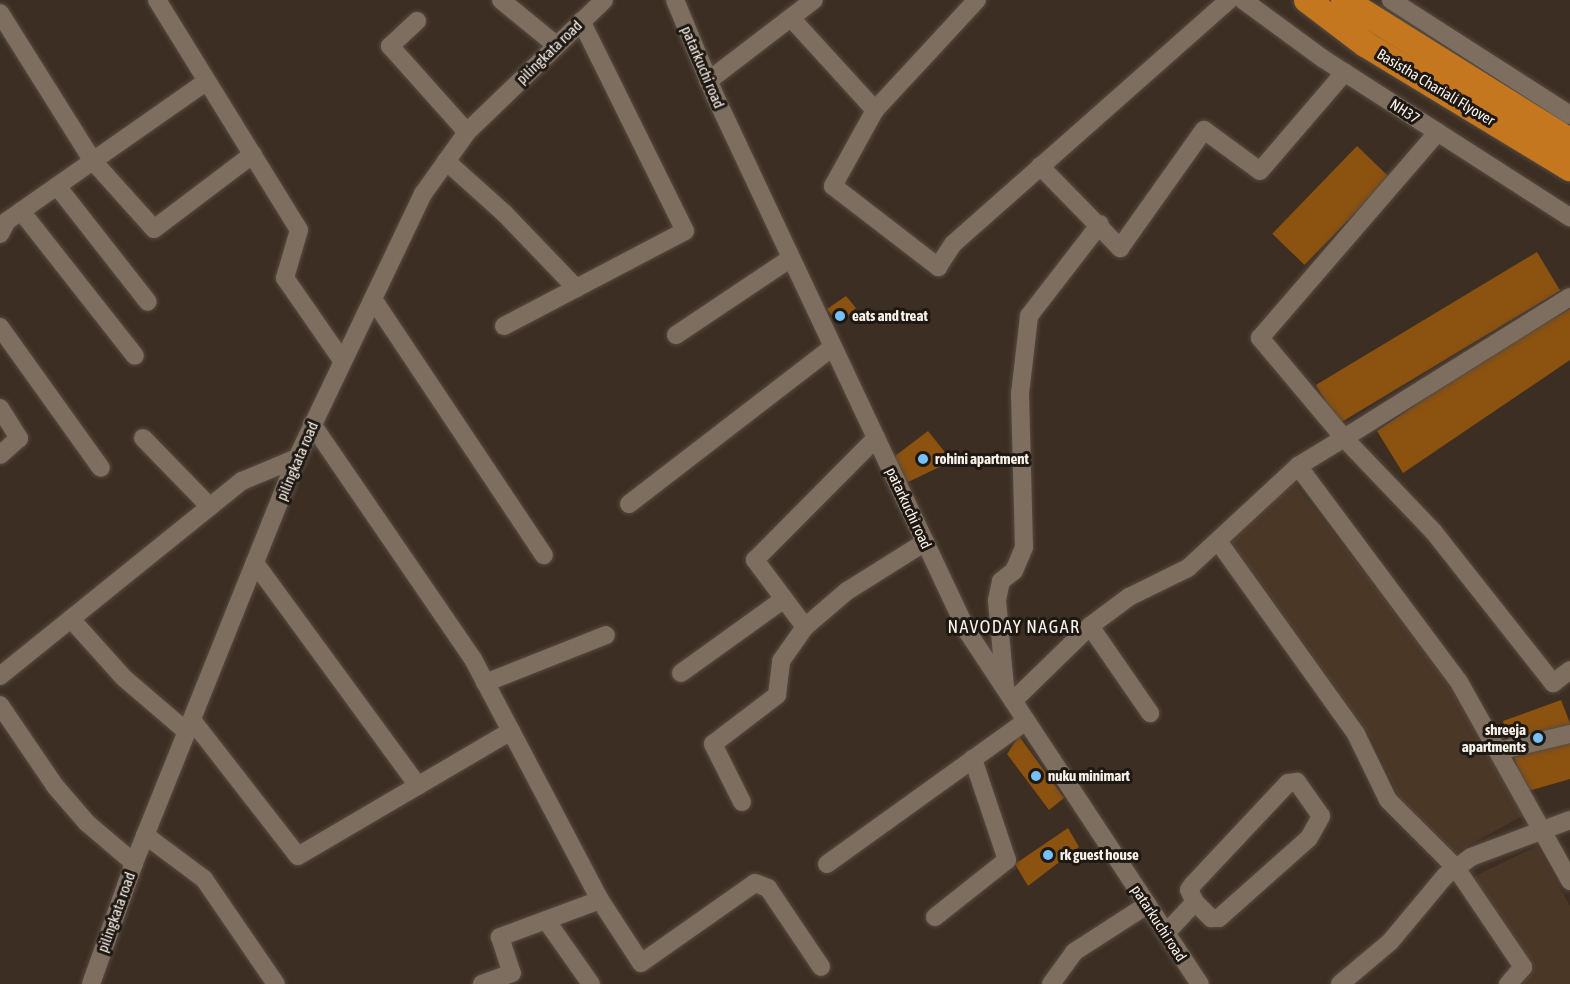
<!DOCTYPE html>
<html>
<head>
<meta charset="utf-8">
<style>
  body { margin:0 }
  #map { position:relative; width:1570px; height:984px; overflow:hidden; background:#3c2e22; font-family:"Asap Condensed",sans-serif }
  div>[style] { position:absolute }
  .built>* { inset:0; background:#4a3726 }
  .building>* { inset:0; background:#8c5210; transform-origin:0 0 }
  .roads { filter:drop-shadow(0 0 2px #564a40) drop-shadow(0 0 2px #564a40) }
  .minor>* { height:18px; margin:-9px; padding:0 9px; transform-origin:9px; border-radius:9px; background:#7e6e60 }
  .highway>* { height:26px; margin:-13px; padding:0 13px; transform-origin:13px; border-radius:13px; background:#c57720 }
  .dots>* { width:16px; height:16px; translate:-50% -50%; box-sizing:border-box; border:3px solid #1e1813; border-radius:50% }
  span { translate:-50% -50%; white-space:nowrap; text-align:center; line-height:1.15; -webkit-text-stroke:6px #1e1813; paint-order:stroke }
  .street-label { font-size:15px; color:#f9f0e8 }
  .poi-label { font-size:15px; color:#f9f0e8; font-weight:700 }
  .left { translate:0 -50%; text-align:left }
  .right { translate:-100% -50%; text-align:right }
  .quarter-label { font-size:18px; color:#f9f0e8; letter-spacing:1.5px }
</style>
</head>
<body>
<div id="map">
  <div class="built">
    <i style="clip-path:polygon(1292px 480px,1450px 682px,1526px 814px,1453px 854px,1403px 806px,1372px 739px,1229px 539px)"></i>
    <i style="clip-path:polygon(1537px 846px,1570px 906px,1570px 984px,1519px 984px,1531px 965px,1473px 877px)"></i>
  </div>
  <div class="building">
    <i style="left:1357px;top:146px;width:45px;height:122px;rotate:44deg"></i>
    <i style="left:1537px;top:252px;width:45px;height:258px;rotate:59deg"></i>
    <i style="clip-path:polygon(846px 296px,856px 308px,839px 324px,827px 309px)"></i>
    <i style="clip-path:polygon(1570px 309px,1570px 360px,1403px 473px,1377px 431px,1497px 350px)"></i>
    <i style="clip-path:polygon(928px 431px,952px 461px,904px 484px,895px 456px)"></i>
    <i style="clip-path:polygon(1561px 700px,1570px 723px,1570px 779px,1525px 792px,1503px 721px)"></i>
    <i style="clip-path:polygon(1019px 736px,1064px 798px,1049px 810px,1007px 754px)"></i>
    <i style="clip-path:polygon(1068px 828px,1079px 847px,1028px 886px,1015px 864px)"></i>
  </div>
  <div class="roads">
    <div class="minor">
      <i style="left:157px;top:0;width:270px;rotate:58.3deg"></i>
      <i style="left:299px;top:230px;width:50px;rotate:106.3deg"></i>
      <i style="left:285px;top:278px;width:98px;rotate:55.3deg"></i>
      <i style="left:501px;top:0;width:71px;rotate:39.3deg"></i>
      <i style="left:675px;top:0;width:104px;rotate:67.4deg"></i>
      <i style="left:715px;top:96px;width:591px;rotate:64.78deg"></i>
      <i style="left:967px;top:631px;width:423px;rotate:56.6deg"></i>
      <i style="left:1243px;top:0;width:98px;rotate:36.3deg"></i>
      <i style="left:1322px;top:58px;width:295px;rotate:32.7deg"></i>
      <i style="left:1391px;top:0;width:213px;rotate:32.7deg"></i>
      <i style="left:0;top:13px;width:175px;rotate:57.9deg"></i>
      <i style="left:93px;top:161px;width:91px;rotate:48.1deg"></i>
      <i style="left:154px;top:229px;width:124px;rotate:-37.1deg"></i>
      <i style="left:791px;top:18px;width:125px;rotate:47.6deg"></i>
      <i style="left:875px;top:110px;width:150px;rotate:-47.2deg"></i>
      <i style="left:417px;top:21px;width:37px;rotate:137deg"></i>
      <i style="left:390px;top:46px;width:115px;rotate:48.2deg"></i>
      <i style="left:708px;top:81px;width:133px;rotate:-37.4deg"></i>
      <i style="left:875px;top:110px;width:87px;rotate:118.9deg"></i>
      <i style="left:833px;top:186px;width:133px;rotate:37.6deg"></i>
      <i style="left:938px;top:267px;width:27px;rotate:-57deg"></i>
      <i style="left:953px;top:244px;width:368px;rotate:-41.5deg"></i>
      <i style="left:446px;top:161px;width:79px;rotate:41.9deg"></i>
      <i style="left:505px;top:214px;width:103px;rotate:46.2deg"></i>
      <i style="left:1040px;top:166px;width:115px;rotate:45.7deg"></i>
      <i style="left:1120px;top:248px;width:145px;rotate:-54.6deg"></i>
      <i style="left:1204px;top:130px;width:69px;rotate:36.2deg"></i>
      <i style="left:1260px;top:171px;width:130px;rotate:-49.4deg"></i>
      <i style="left:57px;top:186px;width:147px;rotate:51.9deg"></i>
      <i style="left:21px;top:211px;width:184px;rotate:51.8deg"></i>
      <i style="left:0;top:234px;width:15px;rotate:-62deg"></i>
      <i style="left:7px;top:221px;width:244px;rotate:-35deg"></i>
      <i style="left:1570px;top:297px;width:266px;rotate:148deg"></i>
      <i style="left:1344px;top:438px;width:129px;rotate:46.3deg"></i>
      <i style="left:1433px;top:531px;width:194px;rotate:51.7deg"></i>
      <i style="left:1553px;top:683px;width:21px;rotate:-37deg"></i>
      <i style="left:373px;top:299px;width:308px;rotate:56.3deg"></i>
      <i style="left:504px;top:326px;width:204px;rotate:-27.7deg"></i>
      <i style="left:685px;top:231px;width:234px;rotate:-116.3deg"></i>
      <i style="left:0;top:327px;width:173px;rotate:54.4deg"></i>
      <i style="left:676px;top:335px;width:138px;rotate:-33.8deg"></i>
      <i style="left:0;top:408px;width:36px;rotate:58deg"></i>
      <i style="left:19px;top:438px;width:25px;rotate:138deg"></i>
      <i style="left:312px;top:424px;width:285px;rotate:55.6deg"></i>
      <i style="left:473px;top:659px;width:272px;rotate:62.2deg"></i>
      <i style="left:600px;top:900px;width:107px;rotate:159.7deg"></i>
      <i style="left:500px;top:937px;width:38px;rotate:72deg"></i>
      <i style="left:512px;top:973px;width:32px;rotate:160deg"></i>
      <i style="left:143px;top:438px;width:96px;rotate:45.8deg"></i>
      <i style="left:1298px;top:466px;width:269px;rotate:53.3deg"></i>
      <i style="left:1459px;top:682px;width:228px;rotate:60.8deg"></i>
      <i style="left:629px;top:504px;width:257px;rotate:-37.6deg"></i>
      <i style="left:1218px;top:541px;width:237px;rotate:54.4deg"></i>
      <i style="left:1356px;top:734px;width:73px;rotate:64.1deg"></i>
      <i style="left:1388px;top:800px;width:96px;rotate:45deg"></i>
      <i style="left:1456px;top:868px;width:120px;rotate:55.9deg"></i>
      <i style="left:1523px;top:967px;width:23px;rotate:131deg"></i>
      <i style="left:255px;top:563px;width:276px;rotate:53.8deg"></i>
      <i style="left:71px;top:619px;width:79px;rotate:48.1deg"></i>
      <i style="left:124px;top:678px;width:83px;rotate:40.6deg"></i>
      <i style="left:1090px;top:626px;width:106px;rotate:55.4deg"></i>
      <i style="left:805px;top:627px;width:84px;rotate:-126.7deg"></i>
      <i style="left:755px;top:560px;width:172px;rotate:-45.2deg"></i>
      <i style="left:681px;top:673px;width:127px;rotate:-35.7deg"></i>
      <i style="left:0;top:676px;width:311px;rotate:-38.9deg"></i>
      <i style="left:242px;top:481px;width:60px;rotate:-22.7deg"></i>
      <i style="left:485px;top:683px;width:130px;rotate:-21.6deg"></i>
      <i style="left:1005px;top:687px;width:87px;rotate:-95.3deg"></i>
      <i style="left:997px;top:600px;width:19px;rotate:-78deg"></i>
      <i style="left:1001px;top:581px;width:16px;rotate:-38deg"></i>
      <i style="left:1014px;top:571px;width:26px;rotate:-67deg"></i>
      <i style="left:1024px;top:547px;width:153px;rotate:-91.5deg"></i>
      <i style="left:1020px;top:394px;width:79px;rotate:-83.4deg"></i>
      <i style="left:1029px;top:316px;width:116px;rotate:-52.3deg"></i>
      <i style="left:1013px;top:701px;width:107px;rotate:-44.2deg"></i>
      <i style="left:1090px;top:626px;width:49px;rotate:-36.6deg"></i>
      <i style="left:1129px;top:597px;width:66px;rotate:-26.2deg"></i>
      <i style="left:1188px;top:568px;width:150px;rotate:-42.8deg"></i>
      <i style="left:1298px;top:466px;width:54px;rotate:-31.3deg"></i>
      <i style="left:1344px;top:438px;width:131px;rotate:-130deg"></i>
      <i style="left:1260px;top:338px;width:272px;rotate:-49.2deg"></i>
      <i style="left:0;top:705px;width:98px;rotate:55.8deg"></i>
      <i style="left:55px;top:786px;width:49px;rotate:49.1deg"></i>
      <i style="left:87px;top:823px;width:62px;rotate:40.4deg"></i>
      <i style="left:192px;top:720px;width:172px;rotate:52.1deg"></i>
      <i style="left:298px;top:856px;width:247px;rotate:-30.4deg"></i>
      <i style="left:1498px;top:751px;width:74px;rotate:-13.3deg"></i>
      <i style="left:742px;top:802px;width:65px;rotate:-116.6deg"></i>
      <i style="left:713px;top:744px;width:81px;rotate:-37.4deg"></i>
      <i style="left:777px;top:695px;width:34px;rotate:-83deg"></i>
      <i style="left:781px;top:661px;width:42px;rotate:-54.8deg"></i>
      <i style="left:805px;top:627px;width:55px;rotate:-40.6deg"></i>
      <i style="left:847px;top:591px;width:92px;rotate:-32.1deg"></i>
      <i style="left:145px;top:835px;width:74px;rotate:36.7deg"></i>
      <i style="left:204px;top:879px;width:127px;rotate:55.6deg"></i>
      <i style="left:827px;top:864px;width:245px;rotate:-35.7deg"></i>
      <i style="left:600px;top:900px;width:75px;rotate:56.9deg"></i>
      <i style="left:641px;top:963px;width:139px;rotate:-35.1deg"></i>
      <i style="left:755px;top:883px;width:14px;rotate:21deg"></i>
      <i style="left:768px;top:888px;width:95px;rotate:56.1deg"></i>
      <i style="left:935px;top:917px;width:92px;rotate:-38.4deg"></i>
      <i style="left:1007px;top:860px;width:107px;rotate:-108.6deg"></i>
      <i style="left:546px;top:920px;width:78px;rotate:54.9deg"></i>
      <i style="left:1166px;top:933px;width:42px;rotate:-46.9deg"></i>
      <i style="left:1195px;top:902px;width:23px;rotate:45deg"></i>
      <i style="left:1211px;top:918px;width:8px"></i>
      <i style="left:1219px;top:918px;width:120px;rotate:-41.6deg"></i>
      <i style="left:1309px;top:838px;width:25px;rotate:-61deg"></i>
      <i style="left:1321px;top:816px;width:42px;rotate:-125.2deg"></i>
      <i style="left:1297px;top:782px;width:9px;rotate:174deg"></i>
      <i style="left:1288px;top:783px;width:139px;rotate:133.2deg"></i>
      <i style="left:1193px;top:884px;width:7px;rotate:124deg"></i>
      <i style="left:1189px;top:890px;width:13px;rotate:63deg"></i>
      <i style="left:91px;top:984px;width:128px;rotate:-70.4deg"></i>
      <i style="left:134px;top:863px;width:437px;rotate:-68.1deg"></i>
      <i style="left:297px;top:458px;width:293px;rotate:-64.5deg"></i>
      <i style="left:423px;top:194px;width:76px;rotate:-54.6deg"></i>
      <i style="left:467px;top:132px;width:190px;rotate:-43.9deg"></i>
      <i style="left:1051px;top:984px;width:39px;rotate:-54deg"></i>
      <i style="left:1074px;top:952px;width:87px;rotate:-32.8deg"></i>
      <i style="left:1340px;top:984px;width:65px;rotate:-40deg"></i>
      <i style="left:1390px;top:942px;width:86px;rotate:-50.2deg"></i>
      <i style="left:1445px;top:876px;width:32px;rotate:-36deg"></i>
      <i style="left:1471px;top:857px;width:106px;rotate:-20.5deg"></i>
    </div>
    <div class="highway">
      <i style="left:1307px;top:0;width:73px;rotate:37.2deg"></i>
      <i style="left:1365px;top:44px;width:240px;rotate:31.2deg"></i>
      <i style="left:1344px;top:0;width:266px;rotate:32deg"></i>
    </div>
  </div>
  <div class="dots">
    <i style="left:840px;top:316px;background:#77c0f7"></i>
    <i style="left:923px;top:459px;background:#77c0f7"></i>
    <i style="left:1538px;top:738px;background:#77c0f7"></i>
    <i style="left:1036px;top:776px;background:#77c0f7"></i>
    <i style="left:1048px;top:855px;background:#77c0f7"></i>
  </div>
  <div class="street-label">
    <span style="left:549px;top:52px;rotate:-44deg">pilingkata road</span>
    <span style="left:703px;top:67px;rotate:67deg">patarkuchi road</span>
    <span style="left:1436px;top:87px;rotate:31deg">Basistha Chariali Flyover</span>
    <span style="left:1405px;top:111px;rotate:33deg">NH37</span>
    <span style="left:297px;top:461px;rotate:-67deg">pilingkata road</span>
    <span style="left:909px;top:508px;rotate:65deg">patarkuchi road</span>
    <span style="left:116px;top:912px;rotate:-70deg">pilingkata road</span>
    <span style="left:1159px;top:923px;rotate:57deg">patarkuchi road</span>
  </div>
  <div class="poi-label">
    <span class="left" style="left:852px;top:316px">eats and treat</span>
    <span class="left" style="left:935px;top:459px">rohini apartment</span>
    <span class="right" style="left:1526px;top:738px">shreeja<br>apartments</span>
    <span class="left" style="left:1048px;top:776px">nuku minimart</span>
    <span class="left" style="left:1060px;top:855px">rk guest house</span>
  </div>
  <div class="quarter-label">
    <span style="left:1014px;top:627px">NAVODAY NAGAR</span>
  </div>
</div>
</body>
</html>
